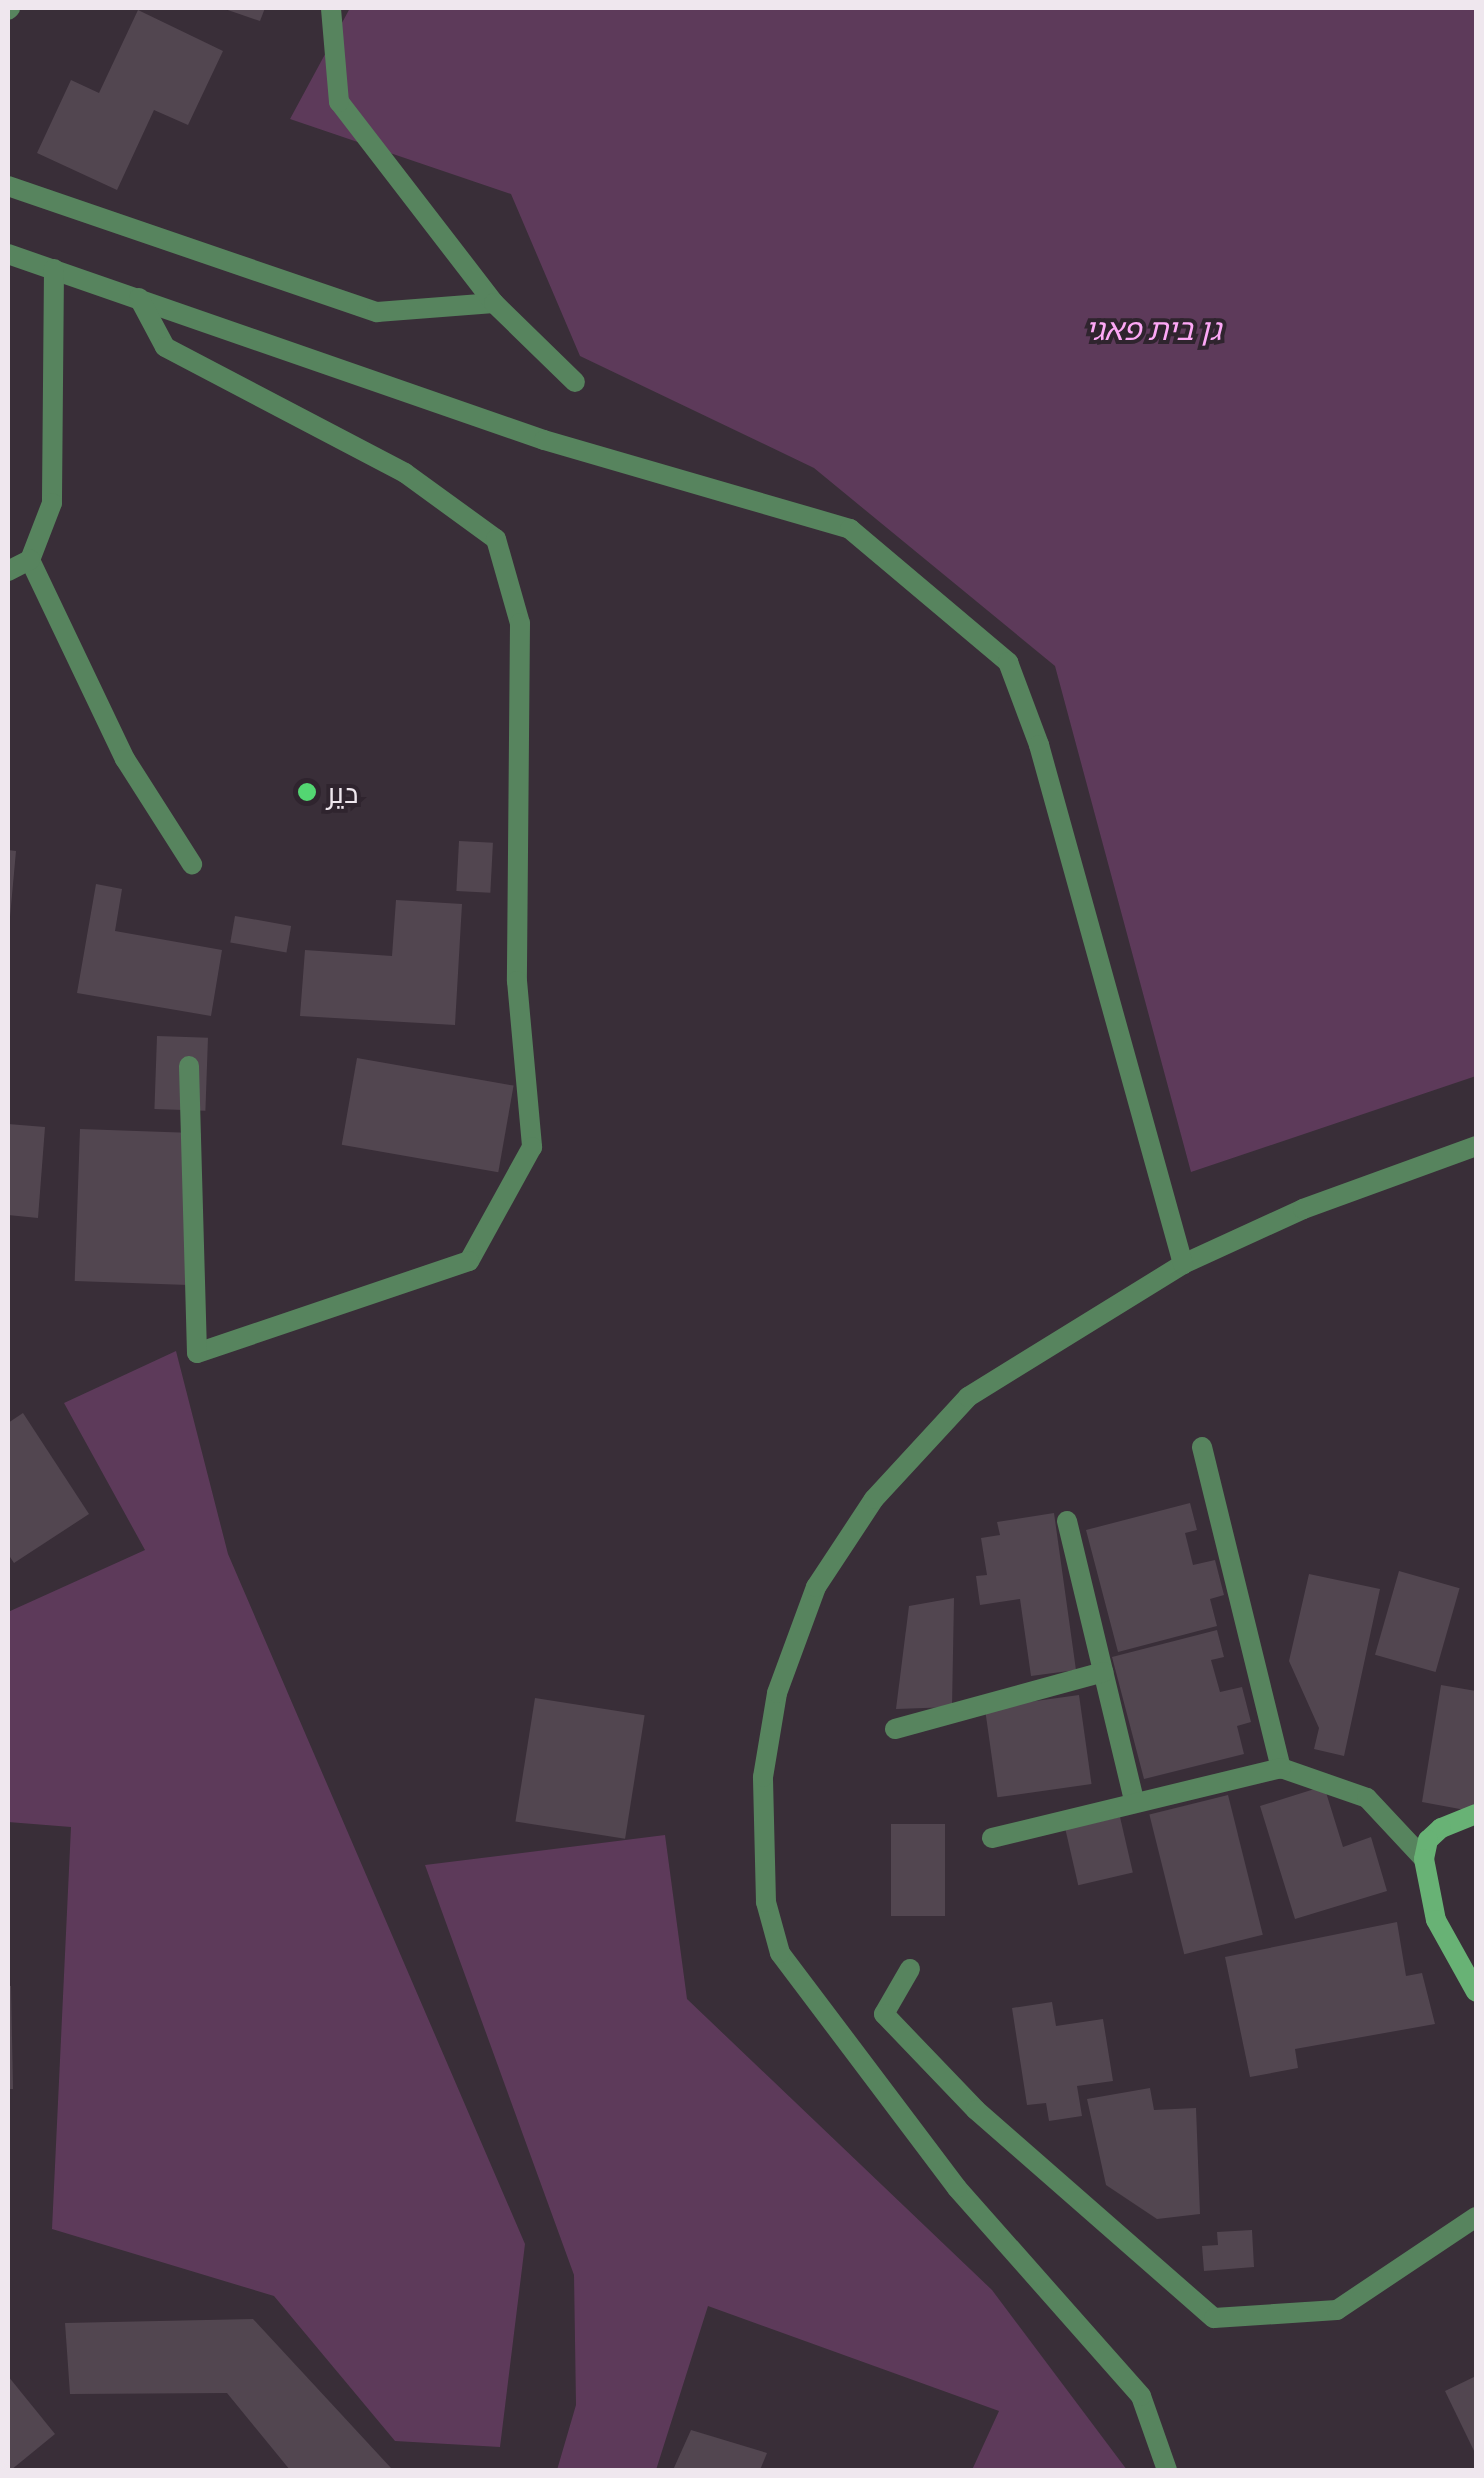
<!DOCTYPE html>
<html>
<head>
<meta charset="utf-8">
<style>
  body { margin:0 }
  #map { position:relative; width:1484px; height:2478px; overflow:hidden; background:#392e38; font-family:"IBM Plex Serif",Cairo,"Noto Sans Hebrew",serif }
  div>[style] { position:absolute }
  .green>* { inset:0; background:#5d3a5a }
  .building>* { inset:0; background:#524650; transform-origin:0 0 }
  .lane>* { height:20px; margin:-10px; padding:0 10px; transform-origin:10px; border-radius:10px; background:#57845e }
  .street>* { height:20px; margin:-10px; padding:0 10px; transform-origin:10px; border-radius:10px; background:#57845e }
  .secondary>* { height:20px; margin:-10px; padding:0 10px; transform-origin:10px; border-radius:10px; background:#68b275 }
  .dots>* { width:28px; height:28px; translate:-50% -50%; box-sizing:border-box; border:5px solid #2f242e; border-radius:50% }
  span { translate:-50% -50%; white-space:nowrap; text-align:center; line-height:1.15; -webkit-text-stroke:8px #2f242e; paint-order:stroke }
  .park-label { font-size:30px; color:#fda8f6; font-style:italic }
  .poi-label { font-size:30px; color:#efe7ee }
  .left { translate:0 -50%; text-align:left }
  .frame { position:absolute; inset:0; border:10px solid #efe7ee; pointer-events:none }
</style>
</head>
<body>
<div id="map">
  <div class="green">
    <i style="clip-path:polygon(350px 8px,1476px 8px,1476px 1076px,1191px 1172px,1055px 666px,814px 468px,580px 356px,511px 194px,290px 119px)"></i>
    <i style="clip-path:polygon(176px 1351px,228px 1554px,525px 2244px,500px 2447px,395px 2441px,274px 2296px,52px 2229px,71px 1827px,8px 1822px,8px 1612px,145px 1550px,64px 1403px)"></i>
    <i style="clip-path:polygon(665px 1835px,687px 1999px,992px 2290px,1127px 2470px,972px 2470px,999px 2411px,708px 2306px,656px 2470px,557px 2470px,576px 2405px,574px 2275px,425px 1865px)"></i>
  </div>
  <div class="building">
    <i style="clip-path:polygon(222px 8px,265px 8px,260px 21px)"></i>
    <i style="clip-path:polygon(138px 10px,223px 51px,188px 125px,154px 110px,117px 190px,37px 153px,71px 80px,99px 93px)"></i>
    <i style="left:459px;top:841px;width:34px;height:50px;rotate:3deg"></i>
    <i style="clip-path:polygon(8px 850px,16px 851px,10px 917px,8px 917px)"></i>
    <i style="clip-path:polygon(96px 884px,122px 889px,115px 931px,222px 950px,211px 1016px,77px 993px)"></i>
    <i style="clip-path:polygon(396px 900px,462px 904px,455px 1025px,300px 1016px,305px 950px,392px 956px)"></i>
    <i style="left:235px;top:916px;width:57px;height:27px;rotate:10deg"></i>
    <i style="left:157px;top:1036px;width:51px;height:73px;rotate:2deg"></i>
    <i style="left:357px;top:1058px;width:159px;height:88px;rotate:10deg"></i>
    <i style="clip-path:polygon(8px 1124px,45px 1127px,38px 1218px,8px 1215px)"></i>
    <i style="left:80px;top:1129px;width:121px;height:152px;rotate:2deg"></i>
    <i style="clip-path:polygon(23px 1413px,89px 1514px,14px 1563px,8px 1554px,8px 1423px)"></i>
    <i style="clip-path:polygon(1190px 1503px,1197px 1530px,1185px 1533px,1193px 1565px,1215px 1560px,1224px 1595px,1210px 1599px,1217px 1626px,1118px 1652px,1086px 1530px)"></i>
    <i style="clip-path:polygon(1054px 1513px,1076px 1670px,1031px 1676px,1020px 1599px,980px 1605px,976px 1576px,987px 1575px,981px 1538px,1000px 1535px,997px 1522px)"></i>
    <i style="left:1399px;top:1571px;width:63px;height:87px;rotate:16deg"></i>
    <i style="clip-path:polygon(1309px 1574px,1380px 1589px,1344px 1756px,1314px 1749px,1319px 1728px,1289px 1661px)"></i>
    <i style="clip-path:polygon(954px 1598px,952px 1707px,896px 1709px,909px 1606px)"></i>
    <i style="clip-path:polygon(1217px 1630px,1224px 1657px,1211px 1660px,1220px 1692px,1242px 1687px,1251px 1722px,1237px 1726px,1244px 1754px,1144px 1779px,1112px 1657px)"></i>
    <i style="clip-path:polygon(1441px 1685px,1476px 1691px,1476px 1812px,1422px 1802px)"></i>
    <i style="left:1079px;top:1695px;width:90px;height:95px;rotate:82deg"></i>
    <i style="left:535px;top:1698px;width:111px;height:125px;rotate:9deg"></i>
    <i style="clip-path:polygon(1324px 1786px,1343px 1847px,1371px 1837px,1387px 1891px,1295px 1919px,1260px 1806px)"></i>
    <i style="left:1228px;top:1795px;width:144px;height:81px;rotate:76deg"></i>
    <i style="left:1120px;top:1817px;width:57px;height:56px;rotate:77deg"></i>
    <i style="left:891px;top:1824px;width:54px;height:92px"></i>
    <i style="clip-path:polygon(1397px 1922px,1406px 1976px,1422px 1973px,1435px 2024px,1295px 2049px,1298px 2068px,1250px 2077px,1225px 1957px)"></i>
    <i style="clip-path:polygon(8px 1986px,11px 1986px,13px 2089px,8px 2089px)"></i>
    <i style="clip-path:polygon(1052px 2002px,1056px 2026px,1103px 2019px,1113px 2081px,1077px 2086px,1082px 2116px,1049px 2121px,1046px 2103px,1027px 2105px,1012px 2008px)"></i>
    <i style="clip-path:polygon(1150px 2088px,1154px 2110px,1196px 2108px,1200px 2214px,1157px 2219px,1106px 2185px,1087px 2099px)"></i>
    <i style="clip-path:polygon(1252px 2230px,1254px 2267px,1204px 2271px,1202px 2246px,1218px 2245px,1217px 2232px)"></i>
    <i style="clip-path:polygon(253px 2319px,391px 2468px,388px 2470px,290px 2470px,227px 2393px,70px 2394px,65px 2323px)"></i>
    <i style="clip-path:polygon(8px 2376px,55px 2434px,11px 2470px,8px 2470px)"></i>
    <i style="clip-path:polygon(1476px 2376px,1476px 2455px,1445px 2391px)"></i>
    <i style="clip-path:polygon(691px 2430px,767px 2453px,760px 2470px,673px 2470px)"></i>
  </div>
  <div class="lane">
    <i style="left:1167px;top:2470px;width:78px;rotate:-109.4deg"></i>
    <i style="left:1141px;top:2396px;width:278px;rotate:-131.5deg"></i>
    <i style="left:957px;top:2188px;width:294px;rotate:-127deg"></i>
    <i style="left:780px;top:1953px;width:53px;rotate:-105.4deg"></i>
    <i style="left:766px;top:1902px;width:125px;rotate:-91.4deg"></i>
    <i style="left:763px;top:1777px;width:85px;rotate:-80.5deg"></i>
    <i style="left:777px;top:1693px;width:113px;rotate:-69.8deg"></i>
    <i style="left:816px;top:1587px;width:105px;rotate:-56.6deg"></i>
    <i style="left:874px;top:1499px;width:139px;rotate:-47.3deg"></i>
    <i style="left:968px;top:1397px;width:253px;rotate:-31.7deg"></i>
    <i style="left:1183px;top:1264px;width:132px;rotate:-24.6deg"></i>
    <i style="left:1303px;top:1209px;width:184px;rotate:-20deg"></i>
  </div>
  <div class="street">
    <i style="left:8px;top:10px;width:3px;rotate:-45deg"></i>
    <i style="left:8px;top:186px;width:390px;rotate:18.9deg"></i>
    <i style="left:377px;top:312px;width:117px;rotate:-4.4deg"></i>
    <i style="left:494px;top:303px;width:254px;rotate:-127.6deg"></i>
    <i style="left:339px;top:102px;width:94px;rotate:-94.9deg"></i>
    <i style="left:8px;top:254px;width:567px;rotate:19.14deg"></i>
    <i style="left:544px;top:440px;width:319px;rotate:16.2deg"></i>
    <i style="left:850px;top:529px;width:207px;rotate:40.1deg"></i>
    <i style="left:1008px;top:662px;width:89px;rotate:69.5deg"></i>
    <i style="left:1039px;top:745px;width:539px;rotate:74.49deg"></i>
    <i style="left:54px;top:269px;width:234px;rotate:90.5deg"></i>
    <i style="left:52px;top:503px;width:61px;rotate:111.1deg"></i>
    <i style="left:30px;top:560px;width:221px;rotate:64.5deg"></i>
    <i style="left:125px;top:759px;width:125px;rotate:57.5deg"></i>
    <i style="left:139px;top:298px;width:55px;rotate:62deg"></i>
    <i style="left:165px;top:347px;width:271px;rotate:27.7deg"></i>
    <i style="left:405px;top:473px;width:112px;rotate:36deg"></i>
    <i style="left:496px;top:539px;width:87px;rotate:74.1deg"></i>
    <i style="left:520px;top:623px;width:358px;rotate:90.5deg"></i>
    <i style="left:517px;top:981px;width:167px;rotate:84.8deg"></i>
    <i style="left:532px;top:1147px;width:130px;rotate:118.9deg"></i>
    <i style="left:469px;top:1261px;width:287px;rotate:161.3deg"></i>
    <i style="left:197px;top:1353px;width:287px;rotate:-91.6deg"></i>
    <i style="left:494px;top:303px;width:113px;rotate:44.3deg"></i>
    <i style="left:8px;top:571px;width:25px;rotate:-27deg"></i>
    <i style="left:1202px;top:1447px;width:331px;rotate:76.2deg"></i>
    <i style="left:1281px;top:1768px;width:91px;rotate:19.2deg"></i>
    <i style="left:1367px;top:1798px;width:83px;rotate:46.9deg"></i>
    <i style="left:1067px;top:1521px;width:288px;rotate:76.5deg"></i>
    <i style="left:895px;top:1729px;width:216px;rotate:-15.3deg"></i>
    <i style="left:992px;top:1838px;width:297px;rotate:-13.6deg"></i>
    <i style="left:910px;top:1969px;width:52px;rotate:120deg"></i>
    <i style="left:884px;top:2014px;width:133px;rotate:46.2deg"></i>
    <i style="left:976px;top:2110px;width:316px;rotate:41.2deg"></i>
    <i style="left:1214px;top:2318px;width:123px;rotate:-3.7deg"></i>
    <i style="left:1337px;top:2310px;width:167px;rotate:-33.8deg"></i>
  </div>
  <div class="secondary">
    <i style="left:1476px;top:1814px;width:38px;rotate:158deg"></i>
    <i style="left:1441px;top:1828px;width:18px;rotate:137deg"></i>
    <i style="left:1428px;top:1840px;width:19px;rotate:102deg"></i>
    <i style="left:1424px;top:1859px;width:62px;rotate:78.9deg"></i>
    <i style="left:1436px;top:1920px;width:82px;rotate:60.9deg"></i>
  </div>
  <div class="dots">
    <i style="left:307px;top:792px;background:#53d672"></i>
  </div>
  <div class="park-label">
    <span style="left:1153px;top:329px">גן בית פאגי</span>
  </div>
  <div class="poi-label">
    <span class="left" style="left:327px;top:792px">دير</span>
  </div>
  <div class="frame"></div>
</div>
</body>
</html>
